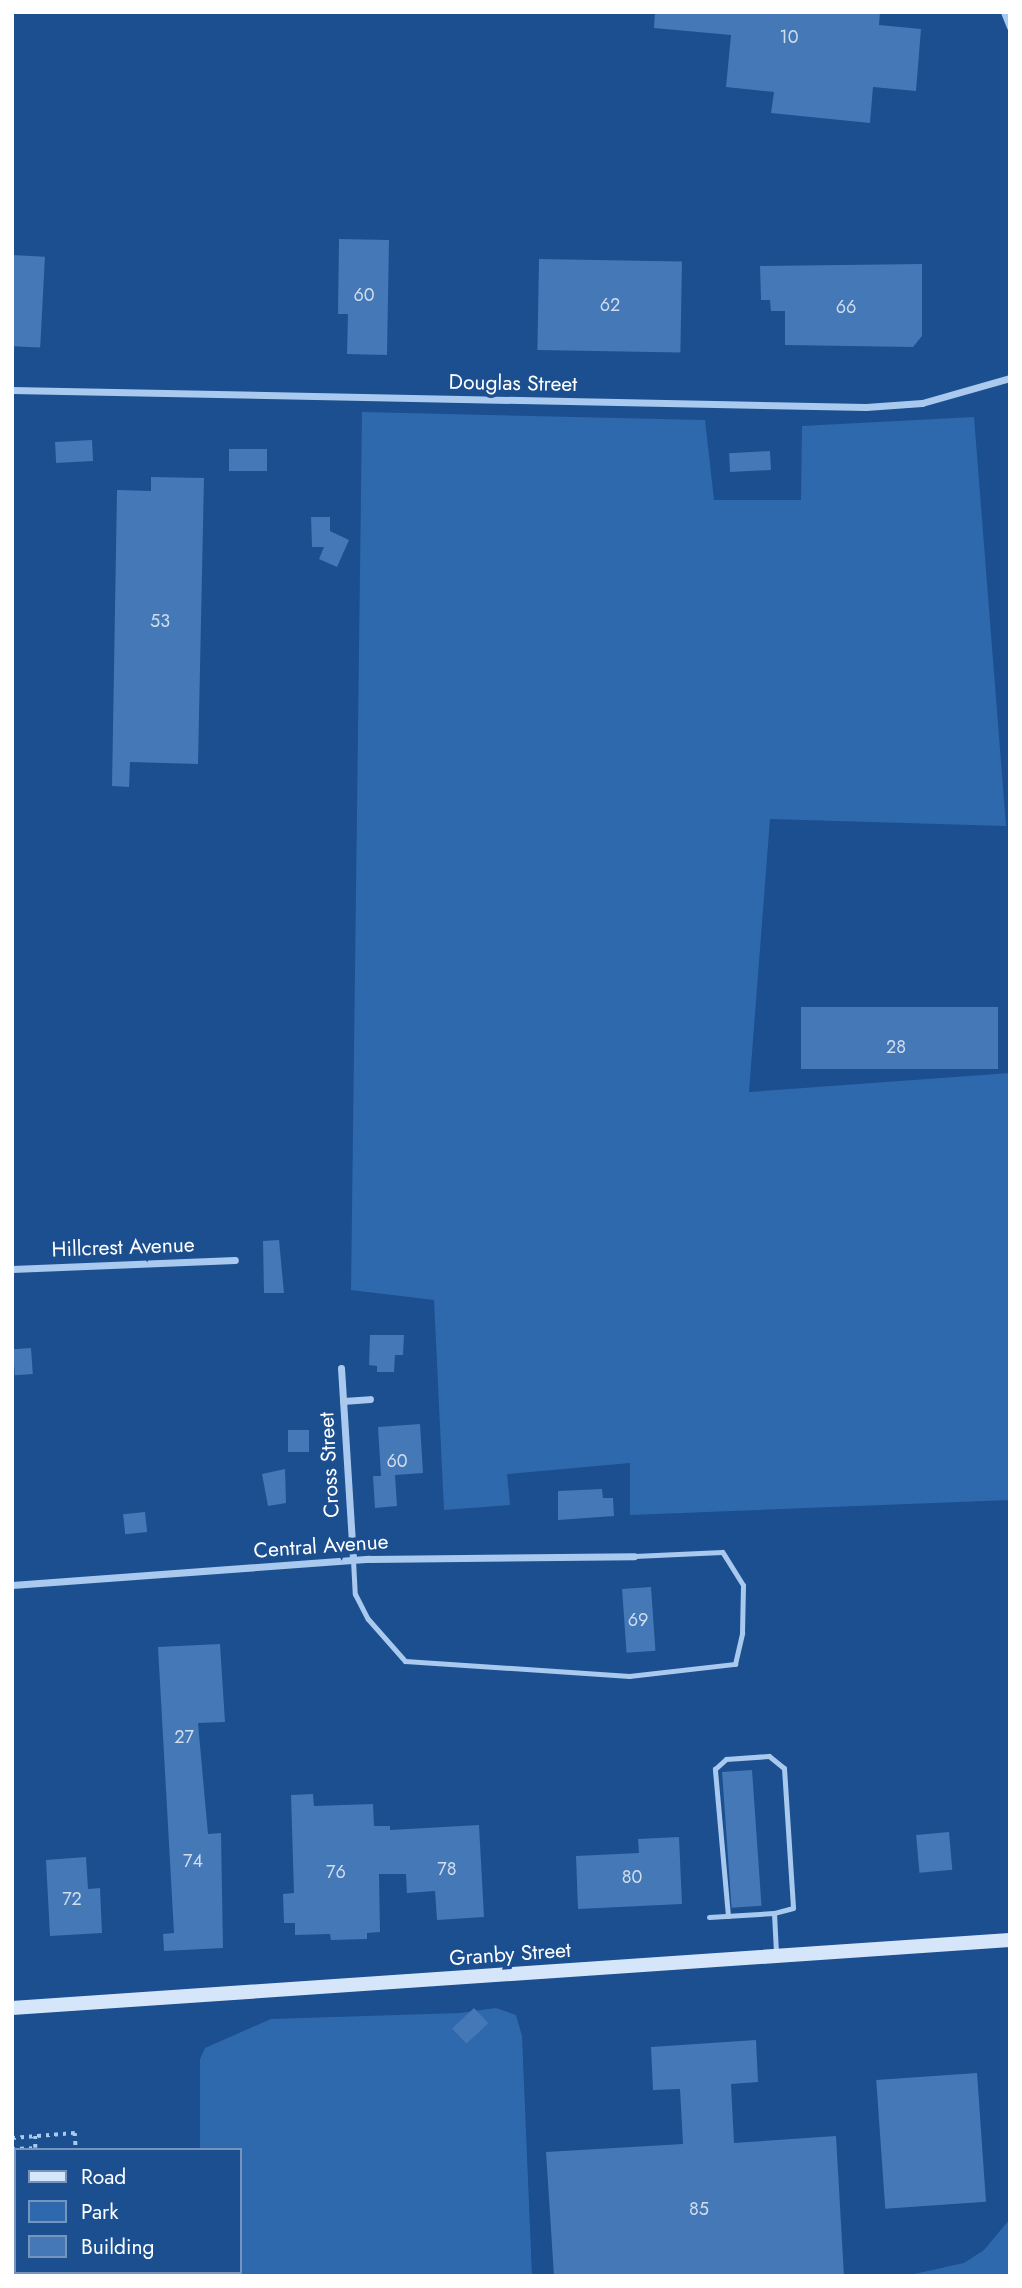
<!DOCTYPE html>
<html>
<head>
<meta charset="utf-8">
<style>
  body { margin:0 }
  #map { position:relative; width:1022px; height:2288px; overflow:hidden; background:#1b4f8f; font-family:Jost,sans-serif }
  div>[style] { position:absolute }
  .green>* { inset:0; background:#2e69ad }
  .building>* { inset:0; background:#4478b7; transform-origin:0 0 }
  .path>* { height:3.5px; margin-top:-1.75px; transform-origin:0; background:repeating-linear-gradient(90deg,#a9c9ee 0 3.5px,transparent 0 8.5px) }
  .service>* { height:5px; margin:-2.5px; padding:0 2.5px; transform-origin:2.5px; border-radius:2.5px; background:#a9c9ee }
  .minor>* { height:7px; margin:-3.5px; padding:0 3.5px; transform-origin:3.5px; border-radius:3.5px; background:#a9c9ee }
  .secondary>* { height:14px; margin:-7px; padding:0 7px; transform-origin:7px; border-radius:7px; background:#d6e6fa }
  span { translate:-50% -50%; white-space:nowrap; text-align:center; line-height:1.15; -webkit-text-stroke:7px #1b4f8f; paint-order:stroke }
  .number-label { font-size:18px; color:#d0dded }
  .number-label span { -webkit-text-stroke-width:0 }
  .street-label { font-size:21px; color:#fff }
  .frame { position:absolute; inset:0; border:14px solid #fff; pointer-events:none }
  .legend { position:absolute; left:14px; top:2148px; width:228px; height:126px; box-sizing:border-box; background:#1b4f8f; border:2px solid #7695bc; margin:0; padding:9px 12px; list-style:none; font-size:21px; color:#fff }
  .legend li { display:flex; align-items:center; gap:14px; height:35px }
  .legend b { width:35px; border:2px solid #7695bc }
</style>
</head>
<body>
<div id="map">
  <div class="green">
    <i style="clip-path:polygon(362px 412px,705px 420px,714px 500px,801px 500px,802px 426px,974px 417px,1006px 826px,770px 819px,749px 1092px,1010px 1073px,1010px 1500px,630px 1515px,630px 1463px,507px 1474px,510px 1505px,444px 1510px,434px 1300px,351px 1290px)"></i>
    <i style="clip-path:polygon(496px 2008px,516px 2015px,522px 2036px,532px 2276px,203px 2276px,240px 2272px,240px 2150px,200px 2150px,200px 2059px,205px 2048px,271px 2019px,460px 2013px)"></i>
    <i style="clip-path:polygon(1010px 2219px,1010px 2276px,905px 2276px,964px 2263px,984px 2250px)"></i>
  </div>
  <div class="building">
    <i style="clip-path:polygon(655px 12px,880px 12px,879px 25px,921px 29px,916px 91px,873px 87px,870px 123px,771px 113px,774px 92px,726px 87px,731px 35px,654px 28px)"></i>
    <i style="clip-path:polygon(339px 239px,389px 240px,387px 355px,347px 354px,348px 314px,338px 314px)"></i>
    <i style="left:12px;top:255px;width:33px;height:91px;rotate:3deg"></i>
    <i style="left:539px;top:259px;width:143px;height:91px;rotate:1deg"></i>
    <i style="clip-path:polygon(922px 264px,922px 336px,913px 347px,785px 345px,785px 311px,771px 311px,770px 300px,761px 300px,760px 266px)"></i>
    <i style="left:92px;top:440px;width:21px;height:37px;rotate:87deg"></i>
    <i style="left:267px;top:449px;width:22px;height:38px;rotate:90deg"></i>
    <i style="left:770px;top:451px;width:19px;height:41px;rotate:87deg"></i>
    <i style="clip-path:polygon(151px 477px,204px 478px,198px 764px,130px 762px,129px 787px,112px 786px,117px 490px,151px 491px)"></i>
    <i style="clip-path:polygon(311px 517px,330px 517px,330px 531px,349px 540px,337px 567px,319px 559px,324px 547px,312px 547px)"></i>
    <i style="left:998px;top:1007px;width:62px;height:197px;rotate:90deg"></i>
    <i style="clip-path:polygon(279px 1240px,284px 1293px,264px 1293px,263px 1241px)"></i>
    <i style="clip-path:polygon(370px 1335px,404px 1335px,403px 1355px,395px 1355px,394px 1372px,377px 1372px,377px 1366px,369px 1365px)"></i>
    <i style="left:31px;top:1348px;width:26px;height:18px;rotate:86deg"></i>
    <i style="clip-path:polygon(420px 1424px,423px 1473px,395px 1475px,397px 1506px,375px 1508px,373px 1476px,381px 1476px,378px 1427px)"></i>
    <i style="left:288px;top:1430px;width:21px;height:22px"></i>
    <i style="clip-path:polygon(285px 1469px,286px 1503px,268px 1506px,262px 1474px)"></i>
    <i style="clip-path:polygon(602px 1489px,603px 1498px,613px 1498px,614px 1516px,558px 1520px,558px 1491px)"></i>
    <i style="left:145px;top:1512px;width:20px;height:22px;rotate:84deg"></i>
    <i style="left:651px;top:1587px;width:64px;height:29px;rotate:86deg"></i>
    <i style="clip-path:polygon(220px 1644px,225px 1722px,198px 1723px,208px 1834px,221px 1833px,223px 1948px,164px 1951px,163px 1934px,174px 1933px,158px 1647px)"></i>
    <i style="left:752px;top:1770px;width:136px;height:30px;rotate:86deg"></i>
    <i style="clip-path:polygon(313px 1794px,314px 1806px,373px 1804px,374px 1826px,390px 1826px,390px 1830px,479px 1825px,484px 1917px,437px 1920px,435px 1891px,407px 1893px,406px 1874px,379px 1874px,380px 1932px,367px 1933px,367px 1939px,331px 1940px,330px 1934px,295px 1935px,295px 1923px,284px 1923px,283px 1894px,294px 1893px,291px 1795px)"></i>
    <i style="left:949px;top:1832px;width:38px;height:33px;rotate:85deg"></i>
    <i style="clip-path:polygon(679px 1837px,682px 1904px,578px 1909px,576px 1856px,639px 1853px,638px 1839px)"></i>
    <i style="clip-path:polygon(86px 1857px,88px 1889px,100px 1888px,102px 1933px,50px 1936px,46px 1860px)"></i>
    <i style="left:474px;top:2008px;width:21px;height:30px;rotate:47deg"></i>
    <i style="clip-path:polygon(756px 2040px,758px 2082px,731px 2084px,734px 2143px,836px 2136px,844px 2276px,554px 2276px,546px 2152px,683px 2144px,680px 2089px,653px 2090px,651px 2047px)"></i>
    <i style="left:977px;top:2073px;width:129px;height:101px;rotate:86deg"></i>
  </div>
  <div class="path">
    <i style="left:12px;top:2138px;width:63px;rotate:-4.5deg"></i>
    <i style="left:75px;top:2133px;width:17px;rotate:87deg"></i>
    <i style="left:12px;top:2149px;width:23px;rotate:-2deg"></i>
    <i style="left:35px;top:2148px;width:12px;rotate:-90deg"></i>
    <i style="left:12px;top:2161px;width:4px;rotate:-14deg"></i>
  </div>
  <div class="service">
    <i style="left:353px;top:1560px;width:34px;rotate:87deg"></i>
    <i style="left:355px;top:1594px;width:28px;rotate:63deg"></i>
    <i style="left:368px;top:1619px;width:56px;rotate:48.6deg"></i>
    <i style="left:405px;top:1661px;width:225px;rotate:3.8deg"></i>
    <i style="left:629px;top:1676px;width:107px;rotate:-6.5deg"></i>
    <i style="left:735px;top:1664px;width:32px;rotate:-77deg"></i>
    <i style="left:742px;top:1633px;width:48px;rotate:-88.8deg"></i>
    <i style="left:743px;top:1585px;width:39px;rotate:-122deg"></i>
    <i style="left:722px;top:1552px;width:88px;rotate:177.4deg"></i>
    <i style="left:728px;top:1916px;width:148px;rotate:-95.1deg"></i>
    <i style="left:715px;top:1769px;width:15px;rotate:-42deg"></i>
    <i style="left:726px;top:1759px;width:43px;rotate:-4deg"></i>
    <i style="left:769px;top:1756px;width:19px;rotate:39deg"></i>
    <i style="left:784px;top:1768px;width:140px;rotate:86.3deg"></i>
    <i style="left:793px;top:1908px;width:20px;rotate:165deg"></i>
    <i style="left:774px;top:1913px;width:40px;rotate:87.1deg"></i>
    <i style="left:709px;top:1917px;width:65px;rotate:-3.5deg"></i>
  </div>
  <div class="minor">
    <i style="left:1004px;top:12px;width:16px;rotate:68deg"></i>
    <i style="left:12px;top:390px;width:854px;rotate:1.14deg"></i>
    <i style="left:866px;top:407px;width:56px;rotate:-4.1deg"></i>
    <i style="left:922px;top:403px;width:91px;rotate:-15.9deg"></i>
    <i style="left:12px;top:1269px;width:223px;rotate:-2.3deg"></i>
    <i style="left:341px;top:1368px;width:192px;rotate:86.4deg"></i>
    <i style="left:343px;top:1401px;width:27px;rotate:-4deg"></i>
    <i style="left:12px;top:1585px;width:358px;rotate:-4.2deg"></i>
    <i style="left:369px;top:1559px;width:265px;rotate:-0.6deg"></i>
  </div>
  <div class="secondary">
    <i style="left:12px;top:2008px;width:1000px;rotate:-3.9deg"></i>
  </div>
  <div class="number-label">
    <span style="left:789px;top:37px">10</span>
    <span style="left:364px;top:295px">60</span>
    <span style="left:610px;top:305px">62</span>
    <span style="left:846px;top:307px">66</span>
    <span style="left:160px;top:621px">53</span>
    <span style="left:896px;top:1047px">28</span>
    <span style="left:397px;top:1461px">60</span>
    <span style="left:638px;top:1620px">69</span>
    <span style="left:184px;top:1737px">27</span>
    <span style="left:193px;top:1861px">74</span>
    <span style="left:447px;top:1869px">78</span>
    <span style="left:336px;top:1872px">76</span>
    <span style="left:632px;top:1877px">80</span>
    <span style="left:72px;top:1899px">72</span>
    <span style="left:699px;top:2209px">85</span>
  </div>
  <div class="street-label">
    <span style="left:513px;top:383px;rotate:1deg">Douglas Street</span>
    <span style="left:123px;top:1247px;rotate:-2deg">Hillcrest Avenue</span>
    <span style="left:329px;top:1465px;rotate:-93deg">Cross Street</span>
    <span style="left:321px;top:1546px;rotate:-4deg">Central Avenue</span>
    <span style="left:510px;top:1954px;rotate:-4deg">Granby Street</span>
  </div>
  <div class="frame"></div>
  <ul class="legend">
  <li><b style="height:9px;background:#d6e6fa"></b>Road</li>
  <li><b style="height:19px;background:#2e69ad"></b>Park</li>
  <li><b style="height:19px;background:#4478b7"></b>Building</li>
  </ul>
</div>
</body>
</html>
